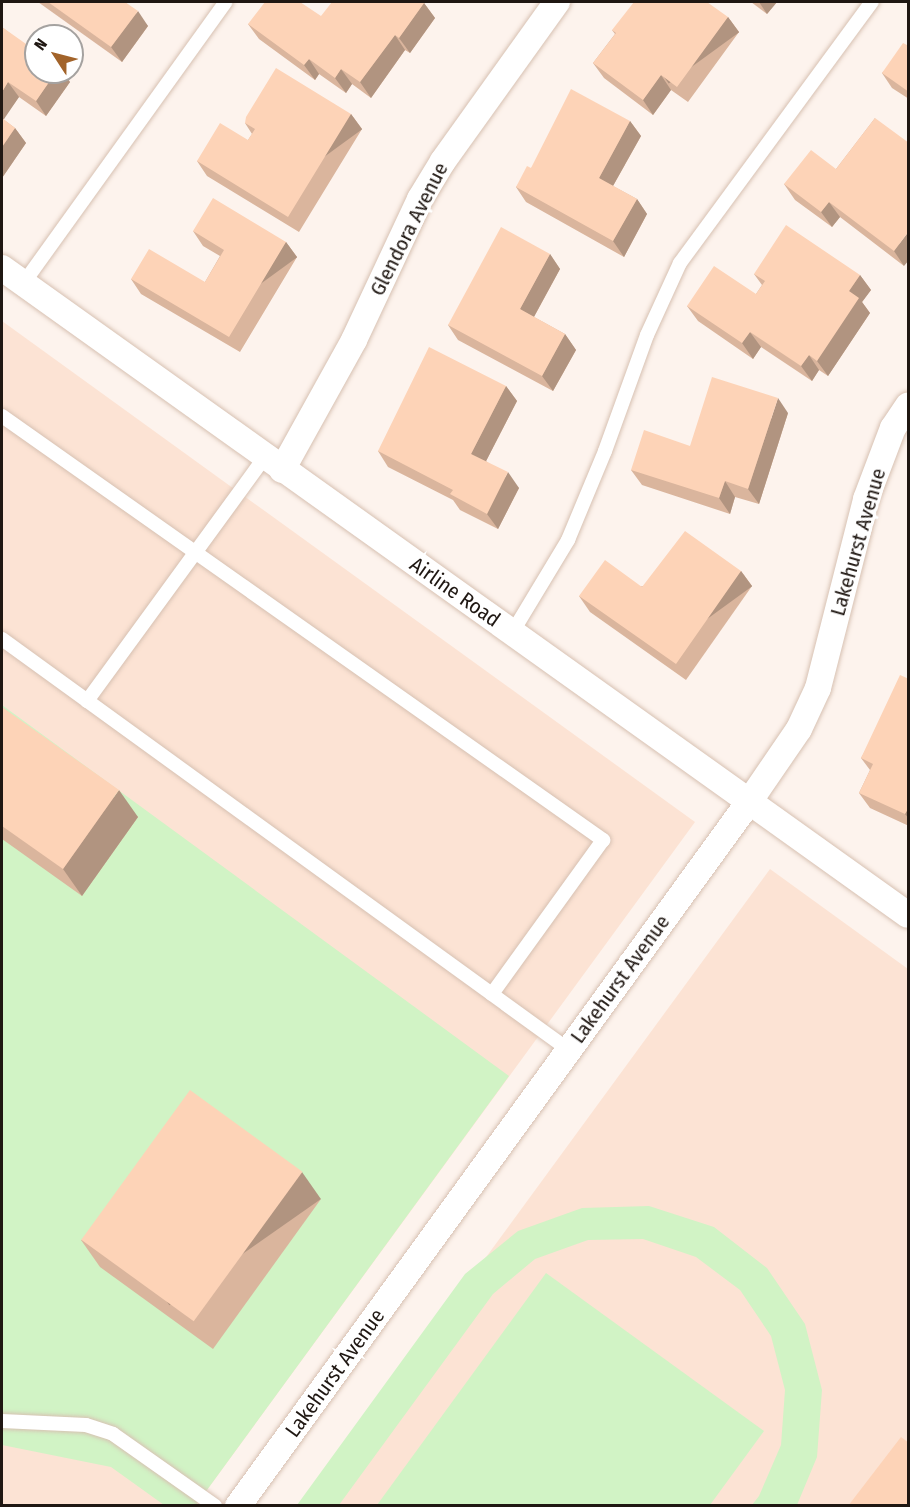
<!DOCTYPE html>
<html>
<head>
<meta charset="utf-8">
<style>
  body { margin:0 }
  #map { position:relative; width:910px; height:1507px; overflow:hidden; background:#fdf3ed; font-family:"Fira Sans Condensed",sans-serif }
  div>[style] { position:absolute }
  .built>* { inset:0; background:#fce3d4 }
  .green>* { inset:0; background:#d1f3c5 }
  .roads { filter:drop-shadow(0 0 2px #d7c1b2) drop-shadow(0 0 2px #d7c1b2) }
  .service>* { height:14px; margin:-7px; padding:0 7px; transform-origin:7px; border-radius:7px; background:#fff }
  .minor>* { height:26px; margin:-13px; padding:0 13px; transform-origin:13px; border-radius:13px; background:#fff }
  .wall>* { inset:0; background:#dab59d }
  .shaded-wall>* { inset:0; background:#b19480; transform-origin:0 0 }
  .building>* { inset:0; background:#fdd3b7; transform-origin:0 0 }
  span { translate:-50% -50%; white-space:nowrap; text-align:center; line-height:1.15; -webkit-text-stroke:6px #fff; paint-order:stroke }
  .street-label { font-size:21px; color:#1f1712 }
  .frame { position:absolute; inset:0; border:3px solid #1f1712; pointer-events:none }
  .north { position:absolute; left:24px; top:24px; width:60px; height:60px; box-sizing:border-box; background:#fff; border:2px solid #a5a2a0; border-radius:50%; rotate:306deg; font-size:16px; font-weight:700; line-height:24px; text-align:center; color:#1f1712 }
  .north::after { content:''; display:block; margin:auto; width:21px; height:27px; background:#a2632a; clip-path:polygon(50% 0,100% 100%,50% 72%,0 100%) }
</style>
</head>
<body>
<div id="map">
  <div class="built">
    <i style="clip-path:polygon(2px 321px,695px 822px,196px 1505px,2px 1505px)"></i>
    <i style="clip-path:polygon(770px 869px,908px 969px,908px 1505px,304px 1506px)"></i>
  </div>
  <div class="green">
    <i style="clip-path:polygon(2px 705px,509px 1076px,196px 1505px,164px 1505px,111px 1467px,2px 1445px)"></i>
    <i style="clip-path:polygon(649px 1206px,714px 1227px,767px 1268px,805px 1324px,822px 1390px,817px 1457px,797px 1505px,752px 1505px,759px 1496px,781px 1445px,785px 1390px,771px 1336px,740px 1290px,696px 1257px,643px 1239px,588px 1240px,535px 1259px,493px 1294px,339px 1505px,297px 1505px,465px 1274px,518px 1231px,582px 1208px)"></i>
    <i style="clip-path:polygon(546px 1273px,764px 1431px,710px 1505px,377px 1505px)"></i>
  </div>
  <div class="roads">
    <div class="service">
      <i style="left:23px;top:284px;width:347px;rotate:-54.3deg"></i>
      <i style="left:2px;top:416px;width:736px;rotate:35.2deg"></i>
      <i style="left:603px;top:840px;width:190px;rotate:125.8deg"></i>
      <i style="left:512px;top:633px;width:109px;rotate:-58.9deg"></i>
      <i style="left:568px;top:540px;width:96px;rotate:-67.4deg"></i>
      <i style="left:605px;top:451px;width:123px;rotate:-70.1deg"></i>
      <i style="left:647px;top:335px;width:79px;rotate:-65.4deg"></i>
      <i style="left:680px;top:263px;width:324px;rotate:-53.7deg"></i>
      <i style="left:2px;top:639px;width:700px;rotate:35.94deg"></i>
      <i style="left:87px;top:701px;width:302px;rotate:-53.9deg"></i>
      <i style="left:2px;top:1421px;width:84px;rotate:2.7deg"></i>
      <i style="left:86px;top:1425px;width:28px;rotate:18deg"></i>
      <i style="left:113px;top:1434px;width:125px;rotate:35.2deg"></i>
    </div>
    <div class="minor">
      <i style="left:2px;top:268px;width:1113px;rotate:35.53deg"></i>
      <i style="left:282px;top:470px;width:149px;rotate:-61deg"></i>
      <i style="left:354px;top:340px;width:156px;rotate:-64.9deg"></i>
      <i style="left:420px;top:199px;width:44px;rotate:-58.8deg"></i>
      <i style="left:443px;top:161px;width:196px;rotate:-54.4deg"></i>
      <i style="left:238px;top:1506px;width:870px;rotate:-54.03deg"></i>
      <i style="left:749px;top:802px;width:88px;rotate:-55.6deg"></i>
      <i style="left:799px;top:729px;width:45px;rotate:-65.1deg"></i>
      <i style="left:818px;top:688px;width:195px;rotate:-75.7deg"></i>
      <i style="left:866px;top:499px;width:76px;rotate:-69.2deg"></i>
      <i style="left:893px;top:428px;width:27px;rotate:-56deg"></i>
    </div>
  </div>
  <div class="wall">
    <i style="clip-path:polygon(38px 2px,125px 2px,148px 26px,122px 62px)"></i>
    <i style="clip-path:polygon(751px 2px,777px 2px,767px 14px)"></i>
    <i style="clip-path:polygon(424px 3px,435px 18px,410px 53px,405px 50px,371px 98px,352px 84px,346px 93px,319px 74px,315px 80px,259px 39px,248px 24px,321px 16px)"></i>
    <i style="clip-path:polygon(728px 17px,739px 32px,688px 102px,671px 90px,653px 115px,604px 78px,593px 63px,615px 34px,612px 30px)"></i>
    <i style="clip-path:polygon(2px 27px,70px 82px,46px 116px,19px 97px,3px 119px,15px 128px,26px 143px,2px 178px)"></i>
    <i style="clip-path:polygon(909px 46px,909px 99px,892px 88px,882px 73px)"></i>
    <i style="clip-path:polygon(351px 114px,362px 129px,299px 232px,207px 176px,197px 161px,248px 140px,252px 134px,245px 123px)"></i>
    <i style="clip-path:polygon(875px 118px,904px 266px,840px 217px,832px 227px,795px 200px,784px 184px,836px 169px)"></i>
    <i style="clip-path:polygon(630px 121px,641px 136px,613px 186px,637px 199px,647px 214px,624px 257px,526px 202px,516px 187px,531px 168px)"></i>
    <i style="clip-path:polygon(193px 231px,286px 242px,297px 257px,240px 352px,141px 294px,131px 279px,205px 282px,220px 256px,203px 246px)"></i>
    <i style="clip-path:polygon(550px 254px,560px 269px,534px 317px,565px 334px,576px 350px,553px 391px,458px 340px,448px 325px)"></i>
    <i style="clip-path:polygon(754px 274px,860px 275px,871px 290px,862px 302px,870px 313px,828px 376px,819px 370px,812px 381px,761px 347px,753px 359px,698px 321px,687px 306px,756px 294px,762px 285px)"></i>
    <i style="clip-path:polygon(506px 386px,517px 401px,486px 461px,519px 488px,498px 529px,460px 510px,453px 500px,388px 467px,378px 451px)"></i>
    <i style="clip-path:polygon(788px 413px,759px 504px,735px 497px,730px 514px,642px 485px,631px 470px,690px 446px)"></i>
    <i style="clip-path:polygon(741px 571px,752px 586px,686px 680px,590px 612px,579px 596px)"></i>
    <i style="clip-path:polygon(909px 679px,909px 826px,870px 808px,859px 793px,870px 770px,861px 758px)"></i>
    <i style="clip-path:polygon(2px 707px,138px 817px,82px 896px,2px 839px)"></i>
    <i style="clip-path:polygon(321px 1199px,213px 1349px,100px 1267px,81px 1240px)"></i>
  </div>
  <div class="shaded-wall">
    <i style="clip-path:polygon(759px 2px,777px 2px,767px 14px)"></i>
    <i style="clip-path:polygon(424px 3px,435px 18px,410px 53px,399px 38px)"></i>
    <i style="clip-path:polygon(138px 11px,148px 26px,122px 62px,111px 47px)"></i>
    <i style="left:728px;top:17px;width:19px;height:87px;rotate:54deg"></i>
    <i style="clip-path:polygon(395px 35px,405px 50px,371px 98px,360px 82px)"></i>
    <i style="clip-path:polygon(309px 59px,319px 74px,315px 80px,304px 65px)"></i>
    <i style="clip-path:polygon(341px 69px,352px 84px,346px 93px,335px 78px)"></i>
    <i style="clip-path:polygon(56px 72px,63px 72px,70px 82px,46px 116px,36px 101px)"></i>
    <i style="clip-path:polygon(661px 75px,671px 90px,653px 115px,643px 100px)"></i>
    <i style="clip-path:polygon(8px 82px,19px 97px,2px 122px,2px 92px)"></i>
    <i style="left:351px;top:114px;width:19px;height:121px;rotate:54deg"></i>
    <i style="clip-path:polygon(630px 121px,641px 136px,609px 193px,599px 178px)"></i>
    <i style="clip-path:polygon(15px 128px,26px 143px,2px 178px,2px 147px)"></i>
    <i style="clip-path:polygon(637px 199px,647px 214px,624px 257px,613px 241px)"></i>
    <i style="clip-path:polygon(829px 202px,840px 217px,832px 227px,821px 212px)"></i>
    <i style="clip-path:polygon(909px 231px,909px 260px,904px 266px,894px 251px)"></i>
    <i style="left:286px;top:242px;width:19px;height:111px;rotate:54deg"></i>
    <i style="clip-path:polygon(550px 254px,560px 269px,530px 324px,520px 309px)"></i>
    <i style="clip-path:polygon(860px 275px,871px 290px,862px 302px,870px 313px,828px 376px,817px 361px,849px 291px)"></i>
    <i style="clip-path:polygon(750px 332px,761px 347px,753px 359px,742px 343px)"></i>
    <i style="clip-path:polygon(565px 334px,576px 350px,553px 391px,542px 376px)"></i>
    <i style="clip-path:polygon(809px 355px,819px 370px,812px 381px,801px 366px)"></i>
    <i style="clip-path:polygon(506px 386px,517px 401px,482px 469px,471px 454px)"></i>
    <i style="clip-path:polygon(778px 398px,788px 413px,759px 504px,748px 489px)"></i>
    <i style="clip-path:polygon(508px 472px,519px 488px,498px 529px,487px 514px)"></i>
    <i style="clip-path:polygon(725px 481px,735px 497px,730px 514px,719px 498px)"></i>
    <i style="left:741px;top:571px;width:19px;height:113px;rotate:54deg"></i>
    <i style="clip-path:polygon(119px 790px,138px 817px,82px 896px,63px 869px)"></i>
    <i style="clip-path:polygon(909px 807px,909px 819px,905px 814px)"></i>
    <i style="left:302px;top:1172px;width:33px;height:185px;rotate:55deg"></i>
  </div>
  <div class="building">
    <i style="clip-path:polygon(48px 2px,125px 2px,138px 11px,111px 47px)"></i>
    <i style="clip-path:polygon(265px 2px,300px 2px,321px 16px,332px 2px,422px 2px,424px 3px,399px 38px,395px 35px,360px 82px,341px 69px,335px 78px,309px 59px,304px 65px,248px 24px)"></i>
    <i style="clip-path:polygon(634px 2px,707px 2px,728px 17px,677px 87px,661px 75px,643px 100px,593px 63px,616px 33px,612px 30px)"></i>
    <i style="clip-path:polygon(2px 27px,36px 51px,36px 72px,56px 72px,36px 101px,8px 82px,2px 92px)"></i>
    <i style="clip-path:polygon(903px 43px,909px 46px,909px 92px,882px 73px)"></i>
    <i style="clip-path:polygon(276px 68px,351px 114px,288px 217px,197px 161px,220px 123px,248px 140px,255px 129px,245px 123px,246px 117px)"></i>
    <i style="clip-path:polygon(571px 89px,630px 121px,599px 178px,637px 199px,613px 241px,516px 187px,527px 166px,531px 168px)"></i>
    <i style="clip-path:polygon(2px 118px,15px 128px,2px 147px)"></i>
    <i style="clip-path:polygon(875px 118px,909px 143px,909px 231px,894px 251px,829px 202px,821px 212px,784px 184px,811px 150px,836px 169px)"></i>
    <i style="clip-path:polygon(213px 198px,286px 242px,229px 337px,131px 279px,149px 249px,205px 282px,224px 250px,193px 231px)"></i>
    <i style="clip-path:polygon(786px 225px,860px 275px,849px 291px,859px 298px,817px 361px,809px 355px,801px 366px,750px 332px,742px 343px,687px 306px,714px 266px,756px 294px,765px 281px,754px 274px)"></i>
    <i style="clip-path:polygon(501px 227px,550px 254px,520px 309px,565px 334px,542px 376px,448px 325px)"></i>
    <i style="clip-path:polygon(429px 347px,506px 386px,471px 454px,508px 472px,487px 514px,450px 494px,453px 490px,378px 451px)"></i>
    <i style="clip-path:polygon(712px 377px,778px 398px,748px 489px,725px 481px,719px 498px,631px 470px,644px 430px,690px 446px)"></i>
    <i style="clip-path:polygon(685px 531px,741px 571px,676px 664px,579px 596px,605px 560px,642px 587px)"></i>
    <i style="clip-path:polygon(900px 675px,909px 679px,909px 807px,905px 814px,859px 793px,873px 764px,861px 758px)"></i>
    <i style="clip-path:polygon(2px 707px,119px 790px,63px 869px,2px 826px)"></i>
    <i style="left:190px;top:1090px;width:139px;height:185px;rotate:36deg"></i>
    <i style="clip-path:polygon(901px 1437px,909px 1443px,909px 1506px,848px 1506px)"></i>
  </div>
  <div class="street-label">
    <span style="left:409px;top:229px;rotate:-63deg">Glendora Avenue</span>
    <span style="left:858px;top:542px;rotate:-74deg">Lakehurst Avenue</span>
    <span style="left:455px;top:592px;rotate:35deg">Airline Road</span>
    <span style="left:620px;top:979px;rotate:-54deg">Lakehurst Avenue</span>
    <span style="left:335px;top:1373px;rotate:-54deg">Lakehurst Avenue</span>
  </div>
  <div class="frame"></div>
  <div class="north">N</div>
</div>
</body>
</html>
